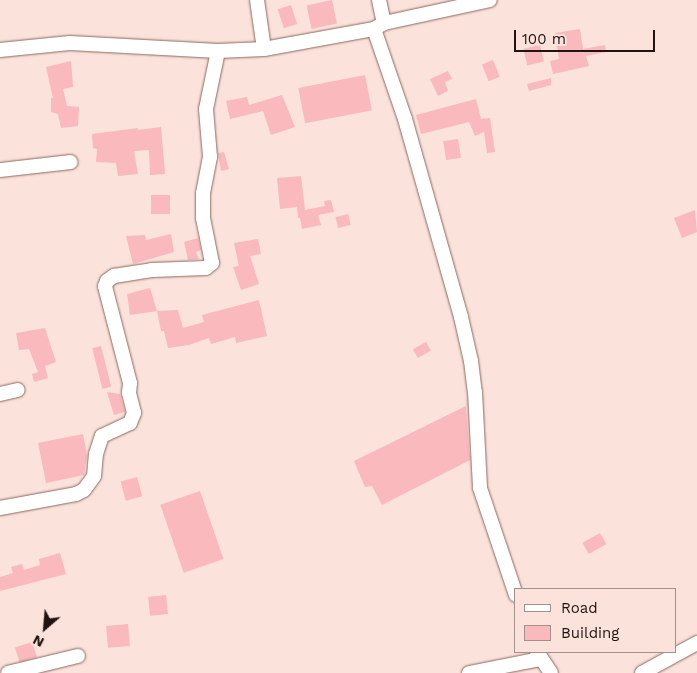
<!DOCTYPE html>
<html>
<head>
<meta charset="utf-8">
<style>
  body { margin:0 }
  #map { position:relative; width:697px; height:673px; overflow:hidden; background:#fbe2db; font-family:"Work Sans",sans-serif }
  div>[style] { position:absolute }
  .building>* { inset:0; background:#f9b9bd; transform-origin:0 0 }
  .roads { filter:drop-shadow(0 0 1px #8c695e) drop-shadow(0 0 1px #8c695e) }
  .minor>* { height:14px; margin:-7px; padding:0 7px; transform-origin:7px; border-radius:7px; background:#fff }
  span { translate:-50% -50%; white-space:nowrap; text-align:center; line-height:1.15; -webkit-text-stroke:4px #fbe2db; paint-order:stroke }
  .legend { position:absolute; left:514px; top:588px; width:162px; height:65px; box-sizing:border-box; background:#fbe2db; border:1px solid #a4908a; margin:0; padding:6px 9px; list-style:none; font-size:15px; color:#211410 }
  .legend li { display:flex; align-items:center; gap:10px; height:25px }
  .legend b { width:25px; border:1px solid #a4908a }
  .north { position:absolute; left:20px; top:603px; width:50px; height:50px; -webkit-text-stroke:4px #fbe2db; paint-order:stroke; rotate:207deg; font-size:14px; font-weight:700; line-height:20px; text-align:center; color:#211410 }
  .north::after { content:''; display:block; margin:auto; width:18px; height:22px; background:#211410; clip-path:polygon(50% 0,100% 100%,50% 72%,0 100%) }
  .scale { position:absolute; left:514px; top:30px; width:141px; height:22px; box-sizing:border-box; border:2px solid #211410; border-top:0; padding-left:6px; font-size:15px; line-height:18px; white-space:nowrap; color:#211410; -webkit-text-stroke:4px #fbe2db; paint-order:stroke }
</style>
</head>
<body>
<div id="map">
  <div class="building">
    <i style="left:332px;top:0;width:24px;height:26px;rotate:78deg"></i>
    <i style="left:291px;top:5px;width:20px;height:14px;rotate:72deg"></i>
    <i style="clip-path:polygon(580px 29px,583px 49px,605px 45px,606px 52px,586px 56px,589px 66px,553px 74px,550px 61px,559px 59px,555px 33px)"></i>
    <i style="left:540px;top:45px;width:17px;height:17px;rotate:77deg"></i>
    <i style="left:493px;top:60px;width:18px;height:12px;rotate:68deg"></i>
    <i style="clip-path:polygon(71px 61px,73px 87px,63px 89px,67px 106px,79px 107px,78px 126px,61px 128px,58px 114px,51px 112px,51px 98px,53px 98px,46px 67px)"></i>
    <i style="clip-path:polygon(448px 71px,452px 79px,445px 82px,448px 91px,438px 96px,430px 79px)"></i>
    <i style="left:365px;top:75px;width:36px;height:68px;rotate:79deg"></i>
    <i style="clip-path:polygon(551px 78px,551px 85px,529px 91px,527px 84px)"></i>
    <i style="clip-path:polygon(282px 95px,295px 127px,271px 135px,263px 111px,230px 119px,226px 101px,247px 97px,249px 105px)"></i>
    <i style="clip-path:polygon(476px 99px,481px 119px,490px 118px,495px 152px,487px 153px,484px 132px,475px 136px,469px 122px,421px 134px,416px 115px)"></i>
    <i style="clip-path:polygon(161px 127px,165px 174px,150px 175px,149px 150px,134px 151px,138px 174px,118px 176px,116px 163px,96px 162px,97px 149px,93px 148px,92px 134px,138px 128px,138px 130px)"></i>
    <i style="left:458px;top:139px;width:19px;height:15px;rotate:81deg"></i>
    <i style="clip-path:polygon(224px 152px,229px 169px,221px 171px,218px 153px)"></i>
    <i style="clip-path:polygon(301px 176px,305px 210px,325px 206px,324px 201px,331px 200px,334px 212px,318px 215px,321px 225px,302px 229px,300px 218px,298px 218px,297px 207px,280px 209px,277px 178px)"></i>
    <i style="left:151px;top:195px;width:19px;height:19px"></i>
    <i style="clip-path:polygon(695px 210px,697px 232px,682px 238px,674px 218px)"></i>
    <i style="left:348px;top:214px;width:11px;height:13px;rotate:75deg"></i>
    <i style="clip-path:polygon(171px 234px,174px 252px,133px 264px,126px 236px,145px 235px,146px 240px)"></i>
    <i style="clip-path:polygon(198px 238px,201px 250px,196px 252px,199px 259px,188px 260px,184px 242px)"></i>
    <i style="clip-path:polygon(258px 239px,261px 254px,250px 256px,259px 284px,241px 290px,233px 267px,239px 266px,234px 243px)"></i>
    <i style="clip-path:polygon(150px 288px,157px 311px,130px 315px,127px 294px)"></i>
    <i style="clip-path:polygon(259px 300px,267px 336px,236px 343px,235px 337px,211px 344px,209px 338px,189px 345px,168px 348px,164px 331px,161px 331px,157px 311px,178px 310px,183px 328px,204px 322px,202px 315px)"></i>
    <i style="clip-path:polygon(45px 328px,56px 362px,45px 366px,48px 378px,34px 382px,32px 374px,38px 372px,29px 349px,19px 350px,16px 333px)"></i>
    <i style="left:426px;top:342px;width:10px;height:15px;rotate:61deg"></i>
    <i style="left:101px;top:346px;width:42px;height:9px;rotate:76deg"></i>
    <i style="clip-path:polygon(107px 392px,120px 394px,125px 412px,114px 415px)"></i>
    <i style="clip-path:polygon(466px 406px,470px 460px,382px 505px,372px 486px,365px 487px,354px 461px)"></i>
    <i style="clip-path:polygon(83px 434px,87px 455px,84px 475px,46px 483px,38px 443px)"></i>
    <i style="left:137px;top:477px;width:20px;height:17px;rotate:75deg"></i>
    <i style="left:200px;top:491px;width:72px;height:42px;rotate:71deg"></i>
    <i style="left:600px;top:533px;width:13px;height:20px;rotate:61deg"></i>
    <i style="clip-path:polygon(60px 553px,66px 574px,0 591px,0 577px,13px 573px,11px 567px,22px 564px,24px 570px,40px 565px,39px 559px)"></i>
    <i style="left:166px;top:595px;width:19px;height:18px;rotate:84deg"></i>
    <i style="left:128px;top:624px;width:22px;height:22px;rotate:85deg"></i>
    <i style="left:32px;top:642px;width:16px;height:18px;rotate:72deg"></i>
  </div>
  <div class="roads">
    <div class="minor">
      <i style="left:257px;top:0;width:49px;rotate:81.9deg"></i>
      <i style="left:379px;top:0;width:24px;rotate:78deg"></i>
      <i style="left:374px;top:29px;width:95px;rotate:71deg"></i>
      <i style="left:405px;top:119px;width:206px;rotate:74.2deg"></i>
      <i style="left:461px;top:317px;width:45px;rotate:77.2deg"></i>
      <i style="left:471px;top:361px;width:31px;rotate:83deg"></i>
      <i style="left:475px;top:392px;width:96px;rotate:87deg"></i>
      <i style="left:480px;top:488px;width:113px;rotate:71.4deg"></i>
      <i style="left:0;top:50px;width:70px;rotate:-5.7deg"></i>
      <i style="left:70px;top:43px;width:148px;rotate:3.1deg"></i>
      <i style="left:218px;top:51px;width:46px;rotate:-2.5deg"></i>
      <i style="left:264px;top:49px;width:112px;rotate:-10.3deg"></i>
      <i style="left:374px;top:29px;width:12px;rotate:-31deg"></i>
      <i style="left:384px;top:23px;width:108px;rotate:-12.2deg"></i>
      <i style="left:0;top:170px;width:71px;rotate:-6.4deg"></i>
      <i style="left:0;top:394px;width:18px;rotate:-13deg"></i>
      <i style="left:0;top:508px;width:77px;rotate:-10.4deg"></i>
      <i style="left:76px;top:494px;width:9px;rotate:-27deg"></i>
      <i style="left:84px;top:490px;width:17px;rotate:-54deg"></i>
      <i style="left:94px;top:476px;width:22px;rotate:-85deg"></i>
      <i style="left:96px;top:454px;width:19px;rotate:-72deg"></i>
      <i style="left:102px;top:436px;width:31px;rotate:-25deg"></i>
      <i style="left:130px;top:423px;width:11px;rotate:-68deg"></i>
      <i style="left:134px;top:413px;width:21px;rotate:-104deg"></i>
      <i style="left:129px;top:393px;width:10px;rotate:-84deg"></i>
      <i style="left:130px;top:383px;width:100px;rotate:-104.5deg"></i>
      <i style="left:105px;top:286px;width:5px;rotate:-68deg"></i>
      <i style="left:107px;top:281px;width:9px;rotate:-36deg"></i>
      <i style="left:114px;top:276px;width:38px;rotate:-9deg"></i>
      <i style="left:152px;top:270px;width:54px;rotate:-2.1deg"></i>
      <i style="left:206px;top:268px;width:8px;rotate:-40deg"></i>
      <i style="left:212px;top:263px;width:46px;rotate:-101.3deg"></i>
      <i style="left:203px;top:218px;width:25px;rotate:-90deg"></i>
      <i style="left:203px;top:193px;width:37px;rotate:-79deg"></i>
      <i style="left:210px;top:157px;width:48px;rotate:-94.8deg"></i>
      <i style="left:206px;top:109px;width:59px;rotate:-78.3deg"></i>
      <i style="left:537px;top:652px;width:25px;rotate:56deg"></i>
      <i style="left:8px;top:673px;width:72px;rotate:-13.7deg"></i>
      <i style="left:469px;top:673px;width:72px;rotate:-11.2deg"></i>
      <i style="left:642px;top:673px;width:63px;rotate:-28.6deg"></i>
    </div>
  </div>
  <ul class="legend">
  <li><b style="height:6px;background:#fff"></b>Road</li>
  <li><b style="height:14px;background:#f9b9bd"></b>Building</li>
  </ul>
  <div class="north">N</div>
  <div class="scale">100 m</div>
</div>
</body>
</html>
